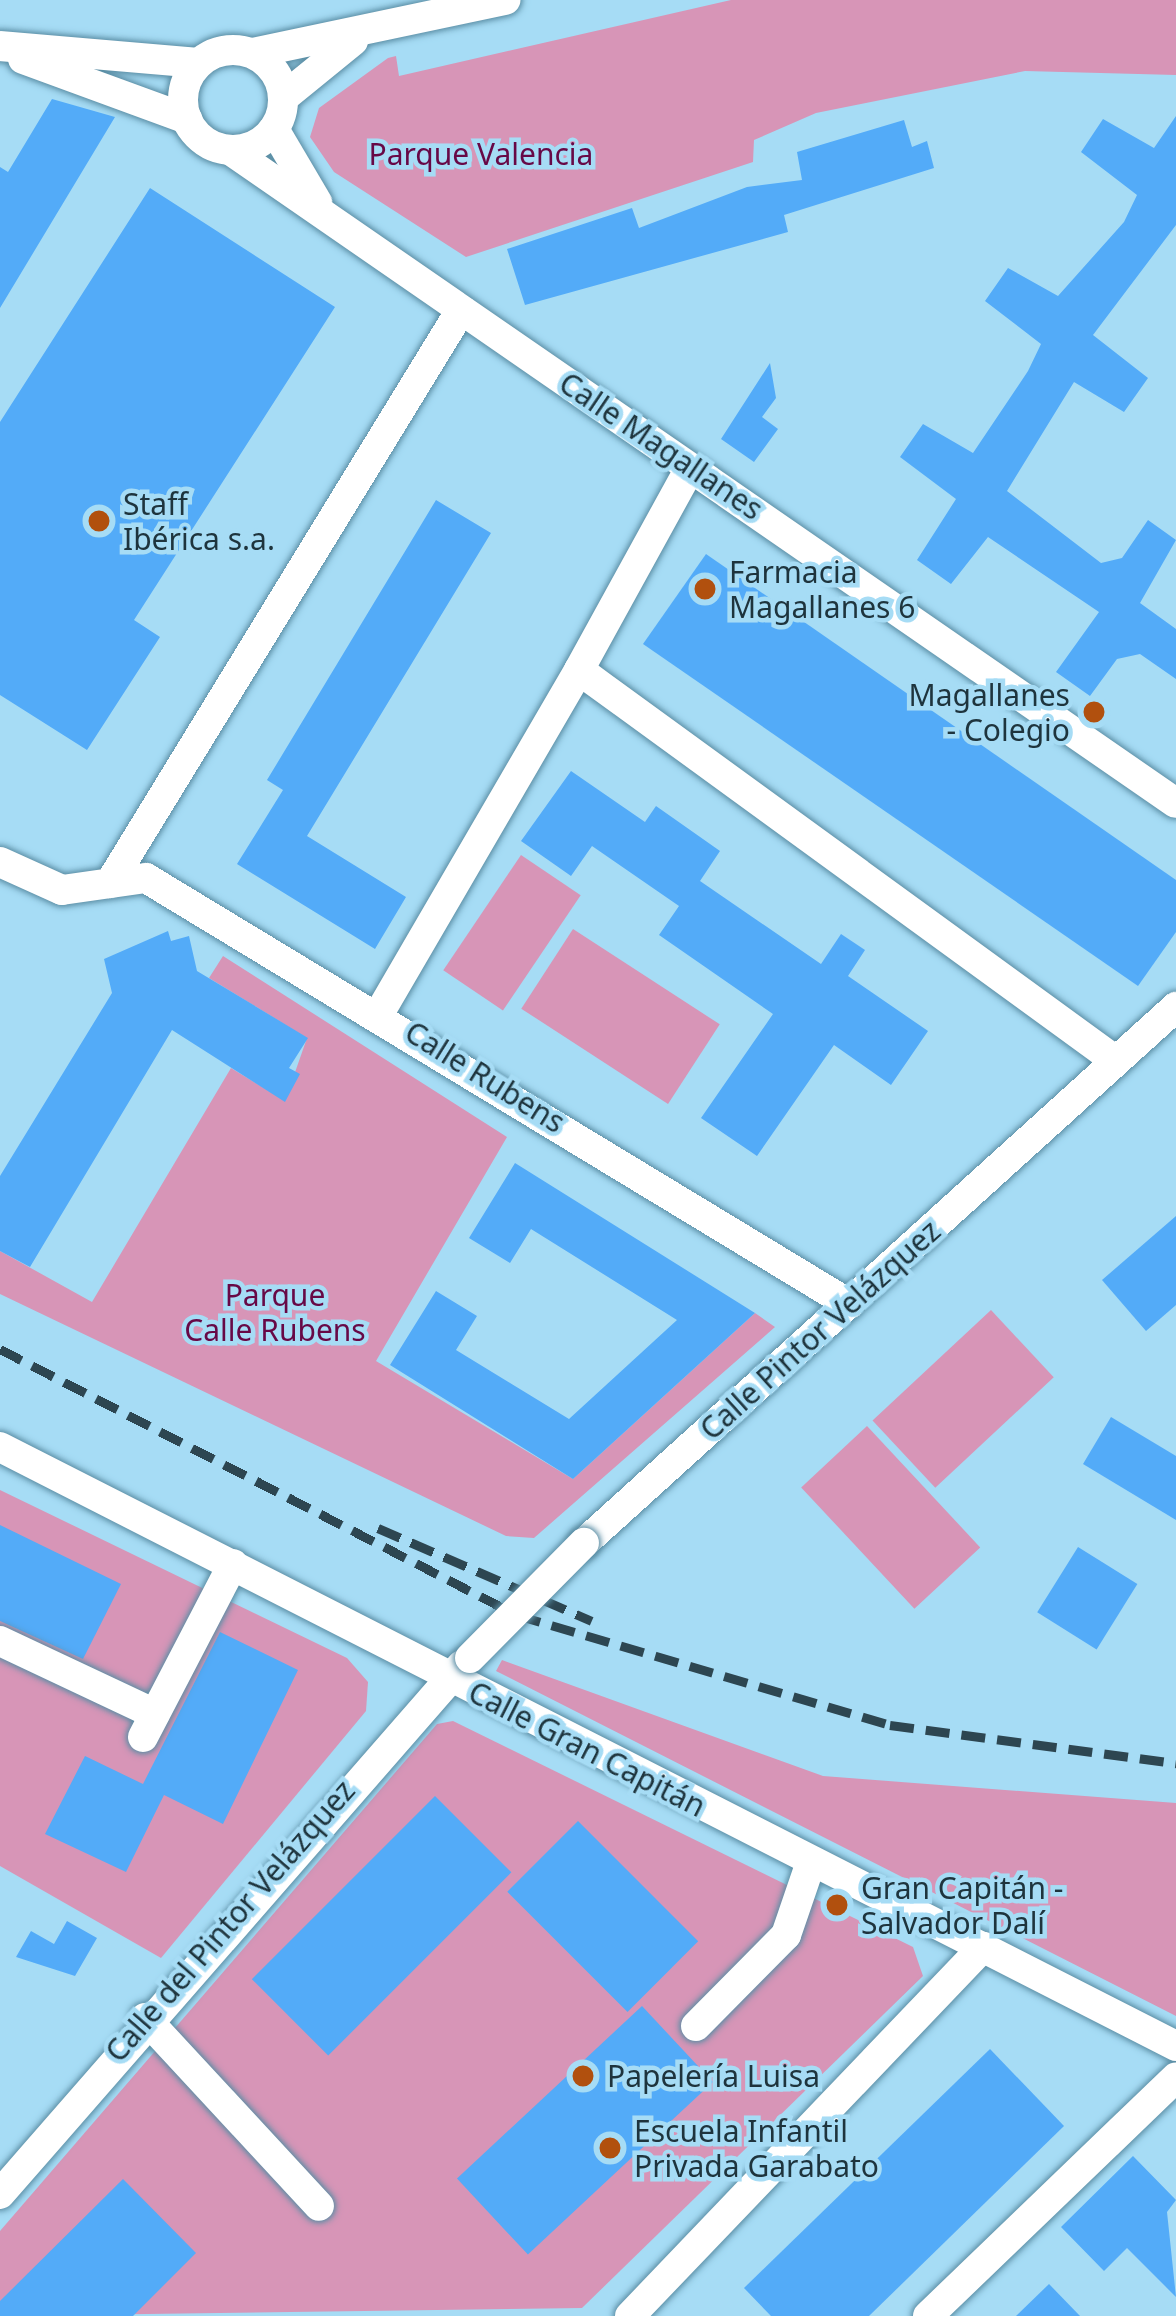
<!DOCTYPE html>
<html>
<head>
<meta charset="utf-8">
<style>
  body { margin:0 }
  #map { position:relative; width:1176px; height:2316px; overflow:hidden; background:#a6dcf5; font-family:"Noto Sans",sans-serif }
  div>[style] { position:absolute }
  .green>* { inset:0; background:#d795b7; transform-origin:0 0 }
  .building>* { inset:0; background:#53abf8; transform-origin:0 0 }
  .roads { filter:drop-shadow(0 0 3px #5a8da4) drop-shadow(0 0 3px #5a8da4) }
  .street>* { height:30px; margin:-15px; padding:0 15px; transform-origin:15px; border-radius:15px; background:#fff }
  .street>.ring { margin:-15px; padding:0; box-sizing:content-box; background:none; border:30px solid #fff; border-radius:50% }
  .rail>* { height:9px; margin-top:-4.5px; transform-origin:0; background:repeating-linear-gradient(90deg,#2d4651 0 24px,transparent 0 36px) }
  .bridges { filter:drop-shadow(0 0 3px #5a8da4) drop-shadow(0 0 3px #5a8da4) }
  .street-bridge>* { height:30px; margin:-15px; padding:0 15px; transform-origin:15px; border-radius:15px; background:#fff }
  .dots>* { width:33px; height:33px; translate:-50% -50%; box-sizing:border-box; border:6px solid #a6dcf5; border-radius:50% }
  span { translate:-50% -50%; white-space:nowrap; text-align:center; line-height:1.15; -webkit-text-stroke:9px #a6dcf5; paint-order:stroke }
  .park-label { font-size:30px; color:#670846 }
  .street-label { font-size:30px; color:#1e343d }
  .poi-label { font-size:30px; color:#1e343d }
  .left { translate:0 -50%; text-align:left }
  .right { translate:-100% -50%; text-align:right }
</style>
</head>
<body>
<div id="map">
  <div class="green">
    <i style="clip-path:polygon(731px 0,1176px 0,1176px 75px,1025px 71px,816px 113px,754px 140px,753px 162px,466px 257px,334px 172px,310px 137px,319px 108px,388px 58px,396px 56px,399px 76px)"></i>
    <i style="left:521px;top:855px;width:72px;height:139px;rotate:34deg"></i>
    <i style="left:573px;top:929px;width:175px;height:95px;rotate:33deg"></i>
    <i style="clip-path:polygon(223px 956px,507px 1137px,376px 1361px,573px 1479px,755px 1313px,775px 1327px,534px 1538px,506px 1536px,0 1294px,0 1251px,92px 1302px,231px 1068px,285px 1101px,307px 1038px,209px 978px)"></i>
    <i style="left:991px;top:1310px;width:92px;height:162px;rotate:47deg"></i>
    <i style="left:867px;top:1426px;width:166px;height:90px;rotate:47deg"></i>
    <i style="clip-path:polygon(0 1490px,347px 1658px,368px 1682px,366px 1711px,161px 1958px,0 1866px)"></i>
    <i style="clip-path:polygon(502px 1660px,823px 1776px,1176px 1803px,1176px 2016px,496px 1671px)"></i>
    <i style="clip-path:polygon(453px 1721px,913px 1947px,923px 1976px,582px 2308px,0 2316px,0 2231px,437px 1724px)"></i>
  </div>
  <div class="building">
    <i style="clip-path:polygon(52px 99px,115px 117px,0 308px,0 167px,8px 172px)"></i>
    <i style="clip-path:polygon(1176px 116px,1176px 225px,1093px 335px,1148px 378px,1124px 412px,1074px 382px,1007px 491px,1101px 563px,1122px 558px,1148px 520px,1176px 540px,1140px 603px,1176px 629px,1176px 679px,1140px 654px,1117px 659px,1090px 696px,1056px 672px,1099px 612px,988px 537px,951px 584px,917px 560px,956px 499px,900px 457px,923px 424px,973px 453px,1028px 371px,1041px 344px,985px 301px,1008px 268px,1058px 296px,1124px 222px,1137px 195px,1081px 152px,1103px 119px,1154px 148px)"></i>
    <i style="clip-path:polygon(904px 120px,912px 147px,927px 141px,934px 168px,784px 215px,788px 232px,525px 305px,507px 249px,632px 208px,639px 228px,747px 187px,802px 180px,797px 152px)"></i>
    <i style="clip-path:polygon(150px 188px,335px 307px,134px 620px,160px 637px,87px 750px,0 695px,0 422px)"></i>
    <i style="clip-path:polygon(770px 363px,776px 398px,762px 417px,778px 429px,754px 462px,721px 439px)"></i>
    <i style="clip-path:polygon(436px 500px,491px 533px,307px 836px,406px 897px,375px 949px,237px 864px,283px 790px,267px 780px)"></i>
    <i style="clip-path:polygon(706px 554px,1176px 880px,1176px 932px,1138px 986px,643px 644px)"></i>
    <i style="clip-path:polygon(571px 771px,645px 822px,656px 806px,720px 851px,700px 881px,821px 964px,841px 934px,865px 950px,848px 976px,928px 1031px,891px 1085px,834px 1045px,757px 1156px,701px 1118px,773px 1014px,659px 935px,679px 906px,592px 846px,571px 876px,521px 841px)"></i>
    <i style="clip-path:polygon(168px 931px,171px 941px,189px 936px,197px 971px,308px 1038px,289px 1068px,300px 1074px,285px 1102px,172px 1030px,30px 1267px,0 1251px,0 1176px,112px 993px,104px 959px)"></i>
    <i style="clip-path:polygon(515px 1163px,755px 1313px,573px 1479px,390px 1365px,436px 1291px,477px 1316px,456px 1350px,569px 1419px,677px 1320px,531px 1229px,510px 1263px,469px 1238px)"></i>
    <i style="clip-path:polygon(1176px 1216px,1176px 1305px,1146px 1331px,1102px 1280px)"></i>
    <i style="clip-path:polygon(1111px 1417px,1176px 1456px,1176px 1520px,1083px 1464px)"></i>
    <i style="clip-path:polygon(0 1525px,121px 1584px,83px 1659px,0 1621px)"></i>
    <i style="left:1078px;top:1547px;width:70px;height:77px;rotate:32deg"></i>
    <i style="clip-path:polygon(220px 1632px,298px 1670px,223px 1824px,164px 1795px,126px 1872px,45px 1834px,85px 1756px,143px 1784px)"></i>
    <i style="left:435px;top:1796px;width:108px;height:259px;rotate:45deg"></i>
    <i style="left:578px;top:1821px;width:170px;height:100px;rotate:45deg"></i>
    <i style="clip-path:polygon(67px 1921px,97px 1938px,75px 1976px,16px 1957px,31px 1931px,54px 1944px)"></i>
    <i style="left:642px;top:2006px;width:104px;height:253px;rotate:47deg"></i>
    <i style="clip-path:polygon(990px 2049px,1064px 2126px,869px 2316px,771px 2316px,744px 2288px)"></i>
    <i style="clip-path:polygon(1133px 2156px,1176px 2200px,1167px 2212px,1176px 2297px,1127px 2248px,1104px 2271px,1061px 2227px)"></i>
    <i style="clip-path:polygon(123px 2179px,196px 2253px,133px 2316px,0 2316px,0 2301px)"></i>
    <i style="clip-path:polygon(1049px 2284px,1080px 2316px,1016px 2316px)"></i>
  </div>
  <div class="roads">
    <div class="street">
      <i style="left:0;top:46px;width:199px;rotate:4.9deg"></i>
      <i class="ring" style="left:183px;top:50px;width:70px;height:70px"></i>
      <i style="left:253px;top:53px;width:258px;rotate:-11.9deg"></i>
      <i style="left:23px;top:59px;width:175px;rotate:20.1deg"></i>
      <i style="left:284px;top:97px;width:89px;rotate:-39.1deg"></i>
      <i style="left:274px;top:129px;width:85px;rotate:59.5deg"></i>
      <i style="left:230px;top:150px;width:1149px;rotate:34.62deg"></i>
      <i style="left:579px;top:670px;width:230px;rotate:-61.2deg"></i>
      <i style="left:0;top:862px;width:68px;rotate:24.3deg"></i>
      <i style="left:62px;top:890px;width:85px;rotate:-8.1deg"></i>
      <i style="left:146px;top:878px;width:822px;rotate:31.21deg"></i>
      <i style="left:110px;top:883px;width:672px;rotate:-58.51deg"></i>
      <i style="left:380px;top:1012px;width:396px;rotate:-59.8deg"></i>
      <i style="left:579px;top:670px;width:664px;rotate:36.06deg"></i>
      <i style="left:0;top:1447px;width:1320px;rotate:26.99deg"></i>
      <i style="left:584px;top:1543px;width:799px;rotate:-42.16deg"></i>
      <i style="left:0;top:1641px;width:171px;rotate:25.2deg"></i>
      <i style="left:143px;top:1737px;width:195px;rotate:-62.5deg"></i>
      <i style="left:145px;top:2018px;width:256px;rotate:47.2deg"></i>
      <i style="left:696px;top:2026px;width:128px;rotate:-45.3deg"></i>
      <i style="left:786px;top:1935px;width:77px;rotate:-71.1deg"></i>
      <i style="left:0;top:2194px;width:702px;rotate:-48.87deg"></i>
      <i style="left:630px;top:2316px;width:511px;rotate:-46.27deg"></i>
      <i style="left:928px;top:2316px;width:344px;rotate:-43.9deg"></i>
    </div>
  </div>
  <div class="rail">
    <i style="left:0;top:1349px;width:581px;rotate:27.23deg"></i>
    <i style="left:517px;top:1615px;width:389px;rotate:16.4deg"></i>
    <i style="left:890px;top:1725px;width:289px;rotate:7.6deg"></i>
    <i style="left:378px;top:1528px;width:233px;rotate:23.5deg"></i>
  </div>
  <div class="bridges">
    <div class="street-bridge">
      <i style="left:470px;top:1658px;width:162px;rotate:-45.3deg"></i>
    </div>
  </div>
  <div class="dots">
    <i style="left:99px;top:521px;background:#b1500e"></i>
    <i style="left:705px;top:589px;background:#b1500e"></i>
    <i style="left:1094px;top:712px;background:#b1500e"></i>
    <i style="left:837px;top:1905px;background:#b1500e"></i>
    <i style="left:583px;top:2076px;background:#b1500e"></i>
    <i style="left:610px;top:2148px;background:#b1500e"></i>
  </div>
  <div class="park-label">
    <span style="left:481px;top:154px">Parque Valencia</span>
    <span style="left:275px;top:1312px">Parque<br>Calle Rubens</span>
  </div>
  <div class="street-label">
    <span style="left:661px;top:446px;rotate:34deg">Calle Magallanes</span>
    <span style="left:485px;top:1077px;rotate:32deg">Calle Rubens</span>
    <span style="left:820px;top:1330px;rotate:-42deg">Calle Pintor Velázquez</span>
    <span style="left:587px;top:1749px;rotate:27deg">Calle Gran Capitán</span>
    <span style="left:230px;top:1921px;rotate:-49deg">Calle del Pintor Velázquez</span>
  </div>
  <div class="poi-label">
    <span class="left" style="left:123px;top:521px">Staff<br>Ibérica s.a.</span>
    <span class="left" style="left:729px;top:589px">Farmacia<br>Magallanes 6</span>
    <span class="right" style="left:1070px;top:712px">Magallanes<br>- Colegio</span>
    <span class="left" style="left:861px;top:1905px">Gran Capitán -<br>Salvador Dalí</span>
    <span class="left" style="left:607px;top:2076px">Papelería Luisa</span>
    <span class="left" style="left:634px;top:2148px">Escuela Infantil<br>Privada Garabato</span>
  </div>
</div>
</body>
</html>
